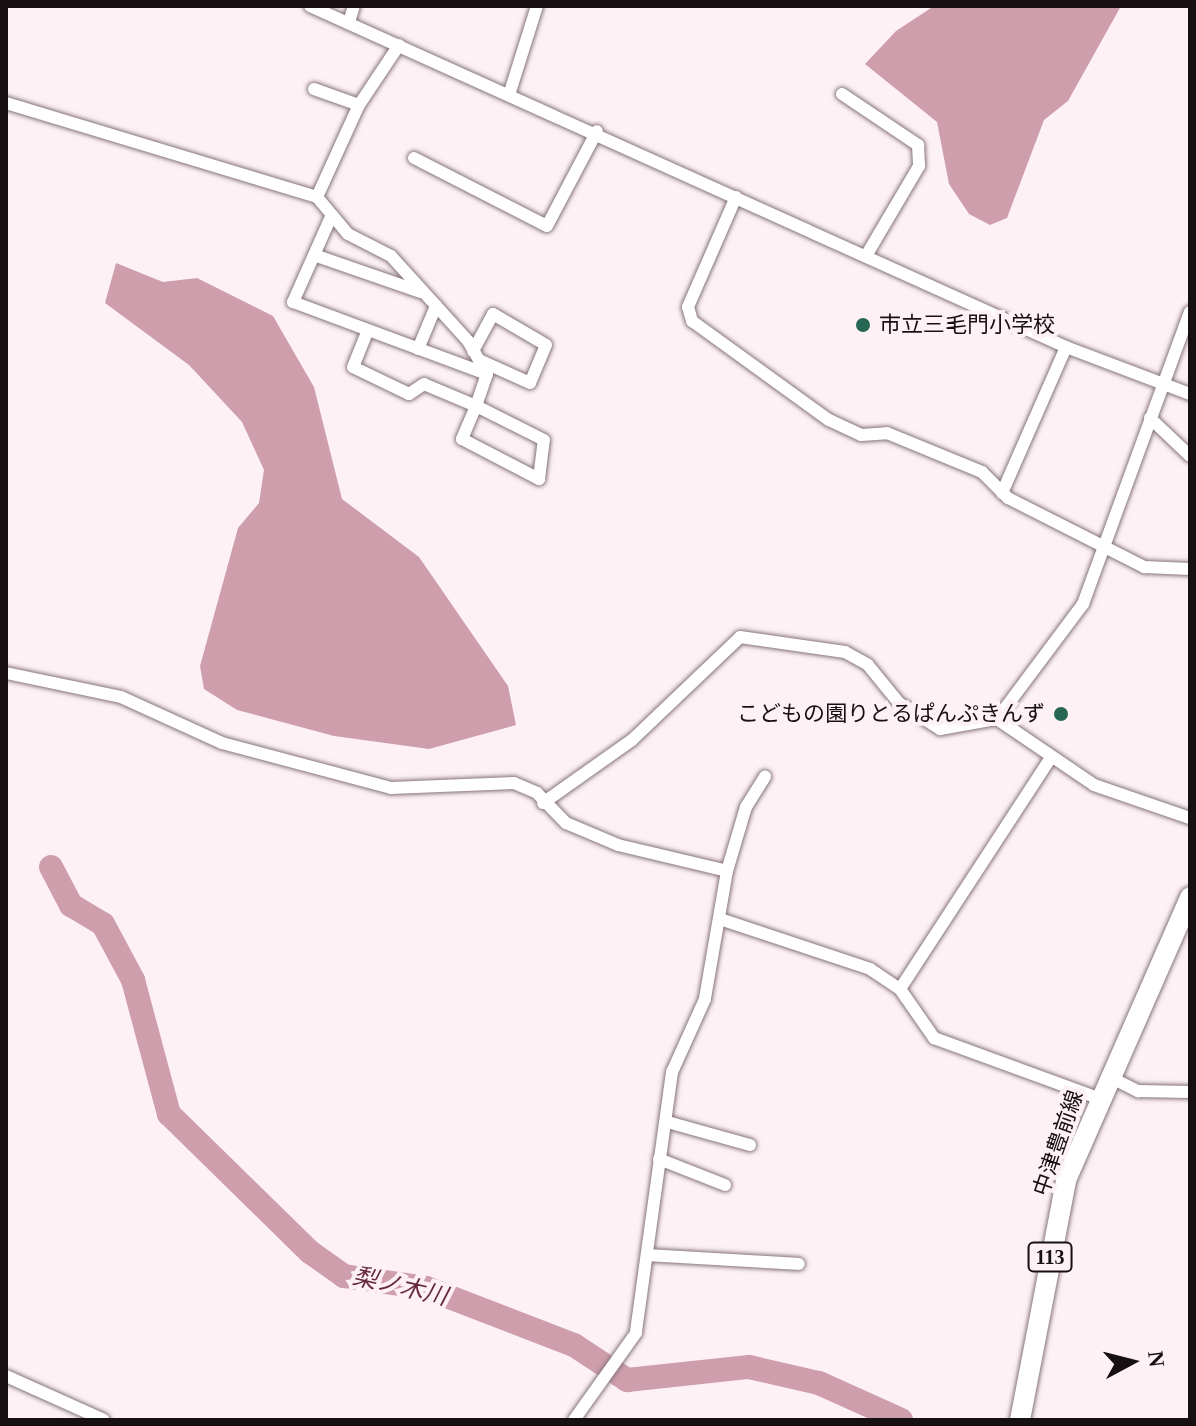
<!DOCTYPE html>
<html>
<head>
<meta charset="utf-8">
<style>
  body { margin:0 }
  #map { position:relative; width:1196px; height:1426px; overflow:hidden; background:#fdf1f5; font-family:"Times New Roman","Noto Sans JP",serif }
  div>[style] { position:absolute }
  .water>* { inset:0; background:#cf9ead }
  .river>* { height:24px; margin:-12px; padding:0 12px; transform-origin:12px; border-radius:12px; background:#cf9ead }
  .roads { filter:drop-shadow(0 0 2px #86757a) drop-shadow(0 0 2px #86757a) }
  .minor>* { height:12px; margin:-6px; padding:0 6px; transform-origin:6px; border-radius:6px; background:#fff }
  .primary>* { height:20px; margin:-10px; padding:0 10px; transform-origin:10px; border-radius:10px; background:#fff }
  .dots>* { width:22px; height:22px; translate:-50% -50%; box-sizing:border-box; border:4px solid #fdf1f5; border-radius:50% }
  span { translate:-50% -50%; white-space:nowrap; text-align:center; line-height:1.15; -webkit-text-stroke:8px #fdf1f5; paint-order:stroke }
  .shield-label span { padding:2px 6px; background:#fdf1f5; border:2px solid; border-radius:6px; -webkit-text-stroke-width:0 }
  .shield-label { font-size:20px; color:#161012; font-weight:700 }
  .poi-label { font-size:22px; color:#161012 }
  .left { translate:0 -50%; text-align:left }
  .right { translate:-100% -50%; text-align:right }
  .street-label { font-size:22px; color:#161012 }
  .water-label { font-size:24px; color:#672a41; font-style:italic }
  .frame { position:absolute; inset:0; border:8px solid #161012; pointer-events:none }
  .north { position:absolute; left:1092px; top:1322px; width:80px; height:80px; -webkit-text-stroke:6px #fdf1f5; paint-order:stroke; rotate:83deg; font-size:22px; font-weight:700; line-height:32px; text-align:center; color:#161012 }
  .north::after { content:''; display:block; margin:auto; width:28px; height:36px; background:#161012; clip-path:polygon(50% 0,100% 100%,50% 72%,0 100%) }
</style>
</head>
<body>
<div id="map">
  <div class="water">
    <i style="clip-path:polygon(934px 6px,1121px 6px,1068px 101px,1044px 120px,1007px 218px,990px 225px,969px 214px,949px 184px,937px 122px,865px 64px,896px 31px)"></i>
    <i style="clip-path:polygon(116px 263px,163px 282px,197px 278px,273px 316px,314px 387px,342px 499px,419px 557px,508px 686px,516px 725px,429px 749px,334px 736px,237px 710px,204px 689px,200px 666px,238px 528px,259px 503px,264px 470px,242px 422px,189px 365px,105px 303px)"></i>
  </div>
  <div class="river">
    <i style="left:51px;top:867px;width:43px;rotate:62.2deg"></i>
    <i style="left:71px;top:905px;width:37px;rotate:31deg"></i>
    <i style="left:103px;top:924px;width:64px;rotate:61.8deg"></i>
    <i style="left:133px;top:980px;width:139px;rotate:75deg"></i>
    <i style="left:169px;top:1114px;width:197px;rotate:44.4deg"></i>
    <i style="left:310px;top:1252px;width:42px;rotate:35.2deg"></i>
    <i style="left:344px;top:1276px;width:83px;rotate:8.3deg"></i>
    <i style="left:426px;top:1288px;width:159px;rotate:21.1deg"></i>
    <i style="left:574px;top:1345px;width:64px;rotate:33.4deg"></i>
    <i style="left:627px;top:1380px;width:123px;rotate:-6.1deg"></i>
    <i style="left:749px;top:1367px;width:72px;rotate:12.9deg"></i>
    <i style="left:819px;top:1383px;width:90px;rotate:24.3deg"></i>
  </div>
  <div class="roads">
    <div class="minor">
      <i style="left:310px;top:6px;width:829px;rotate:24.28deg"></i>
      <i style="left:1066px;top:347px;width:133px;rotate:20.8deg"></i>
      <i style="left:349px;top:22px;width:17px;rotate:-73deg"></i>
      <i style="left:314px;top:89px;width:48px;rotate:19.6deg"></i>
      <i style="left:510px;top:92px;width:90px;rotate:-72.6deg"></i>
      <i style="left:842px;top:94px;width:92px;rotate:33.9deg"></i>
      <i style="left:918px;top:145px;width:21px;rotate:87deg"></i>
      <i style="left:919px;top:166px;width:104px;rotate:120.5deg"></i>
      <i style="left:6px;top:103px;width:325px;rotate:16.8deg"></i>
      <i style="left:317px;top:197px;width:48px;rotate:50deg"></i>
      <i style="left:348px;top:234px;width:48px;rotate:27.1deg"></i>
      <i style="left:391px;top:256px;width:115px;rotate:47.8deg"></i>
      <i style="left:468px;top:341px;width:38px;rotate:60deg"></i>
      <i style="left:487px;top:374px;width:34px;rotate:109deg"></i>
      <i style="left:476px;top:406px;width:36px;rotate:113deg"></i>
      <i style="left:462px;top:439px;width:87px;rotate:27.5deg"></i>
      <i style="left:539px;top:479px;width:39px;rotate:-83deg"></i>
      <i style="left:544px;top:440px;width:76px;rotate:-153.4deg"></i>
      <i style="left:476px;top:406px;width:56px;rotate:-157.1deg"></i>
      <i style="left:424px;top:384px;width:18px;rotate:146deg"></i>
      <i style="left:409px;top:394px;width:62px;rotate:-154.3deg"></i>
      <i style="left:353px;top:367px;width:35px;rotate:-68deg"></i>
      <i style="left:414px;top:158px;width:149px;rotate:27.1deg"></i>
      <i style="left:547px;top:226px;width:107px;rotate:-62.2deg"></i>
      <i style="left:317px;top:197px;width:101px;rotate:-65.5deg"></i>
      <i style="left:359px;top:105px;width:72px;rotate:-56.3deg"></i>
      <i style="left:736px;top:197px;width:120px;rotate:113.6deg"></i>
      <i style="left:688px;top:307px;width:15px;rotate:74deg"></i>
      <i style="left:692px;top:321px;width:169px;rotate:35.9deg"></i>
      <i style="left:829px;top:420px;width:35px;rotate:25deg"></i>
      <i style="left:861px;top:435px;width:26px;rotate:-4deg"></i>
      <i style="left:887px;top:433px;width:103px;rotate:22.3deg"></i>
      <i style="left:982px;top:472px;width:37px;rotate:45deg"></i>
      <i style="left:1008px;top:498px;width:153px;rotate:26.9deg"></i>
      <i style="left:1144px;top:567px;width:46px;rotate:2.5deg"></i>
      <i style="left:330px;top:219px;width:91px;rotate:114deg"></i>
      <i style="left:293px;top:302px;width:207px;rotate:20.4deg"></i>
      <i style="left:314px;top:255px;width:113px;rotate:19.1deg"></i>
      <i style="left:418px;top:349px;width:47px;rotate:-67.3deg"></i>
      <i style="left:473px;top:351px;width:42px;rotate:-61.6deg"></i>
      <i style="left:493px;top:314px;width:61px;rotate:30.3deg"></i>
      <i style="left:546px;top:345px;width:41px;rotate:112.8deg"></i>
      <i style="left:530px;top:383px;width:56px;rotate:-155.7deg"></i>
      <i style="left:1150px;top:418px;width:55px;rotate:43.5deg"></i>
      <i style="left:1002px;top:493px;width:159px;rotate:-66.3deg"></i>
      <i style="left:6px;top:673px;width:117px;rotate:11.8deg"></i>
      <i style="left:121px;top:697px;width:111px;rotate:24.5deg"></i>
      <i style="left:222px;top:743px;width:175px;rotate:14.9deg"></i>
      <i style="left:391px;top:788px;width:123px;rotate:-2.3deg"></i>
      <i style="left:514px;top:783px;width:25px;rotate:23deg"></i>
      <i style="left:537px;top:793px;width:42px;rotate:46deg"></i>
      <i style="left:566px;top:823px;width:56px;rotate:22.9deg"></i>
      <i style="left:618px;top:845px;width:112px;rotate:13.4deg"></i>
      <i style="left:727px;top:871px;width:130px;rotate:99.8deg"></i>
      <i style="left:705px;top:999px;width:80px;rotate:114.3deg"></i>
      <i style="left:672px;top:1072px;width:263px;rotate:97.9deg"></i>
      <i style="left:636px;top:1333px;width:107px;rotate:125.5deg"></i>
      <i style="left:997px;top:719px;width:117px;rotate:34.2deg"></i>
      <i style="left:1094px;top:785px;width:102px;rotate:19deg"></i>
      <i style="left:543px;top:803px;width:109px;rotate:-35.3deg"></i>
      <i style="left:632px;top:740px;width:149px;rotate:-43.6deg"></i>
      <i style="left:740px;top:637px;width:106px;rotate:8.1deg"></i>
      <i style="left:845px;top:652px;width:26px;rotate:29deg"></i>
      <i style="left:868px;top:665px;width:49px;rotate:50.8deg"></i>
      <i style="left:899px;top:703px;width:49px;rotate:32.4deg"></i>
      <i style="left:940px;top:729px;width:58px;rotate:-10deg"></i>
      <i style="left:997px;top:719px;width:144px;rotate:-53.2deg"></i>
      <i style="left:1083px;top:604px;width:311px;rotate:-69.9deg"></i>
      <i style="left:727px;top:871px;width:67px;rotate:-73.5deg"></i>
      <i style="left:746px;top:807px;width:36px;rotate:-58deg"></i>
      <i style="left:723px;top:920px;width:155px;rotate:18.4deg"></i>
      <i style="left:870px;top:969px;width:36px;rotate:34deg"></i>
      <i style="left:900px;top:989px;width:60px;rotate:55.2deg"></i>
      <i style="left:934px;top:1038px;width:175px;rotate:20.1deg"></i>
      <i style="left:900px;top:989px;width:277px;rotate:-56.9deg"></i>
      <i style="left:1108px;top:1076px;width:34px;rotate:27deg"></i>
      <i style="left:1138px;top:1091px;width:52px;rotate:1.1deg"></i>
      <i style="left:671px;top:1123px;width:82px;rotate:15.6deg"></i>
      <i style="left:659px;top:1159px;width:71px;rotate:21.5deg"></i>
      <i style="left:648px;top:1255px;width:151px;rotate:3.4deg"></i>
      <i style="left:6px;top:1376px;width:107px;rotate:24.2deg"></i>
    </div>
    <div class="primary">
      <i style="left:1020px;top:1420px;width:244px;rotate:-79.1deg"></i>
      <i style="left:1066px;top:1180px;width:309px;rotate:-66.3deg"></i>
    </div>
  </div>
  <div class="dots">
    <i style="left:863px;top:325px;background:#266653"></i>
    <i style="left:1061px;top:714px;background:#266653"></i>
  </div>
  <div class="shield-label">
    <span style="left:1050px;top:1257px">113</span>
  </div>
  <div class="poi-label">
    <span class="left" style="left:879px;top:325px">市立三毛門小学校</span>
    <span class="right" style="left:1045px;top:714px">こどもの園りとるぱんぷきんず</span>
  </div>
  <div class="street-label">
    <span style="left:1058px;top:1143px;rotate:-71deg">中津豊前線</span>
  </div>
  <div class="water-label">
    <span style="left:400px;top:1287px;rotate:13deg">梨ノ木川</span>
  </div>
  <div class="frame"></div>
  <div class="north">N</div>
</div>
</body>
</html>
